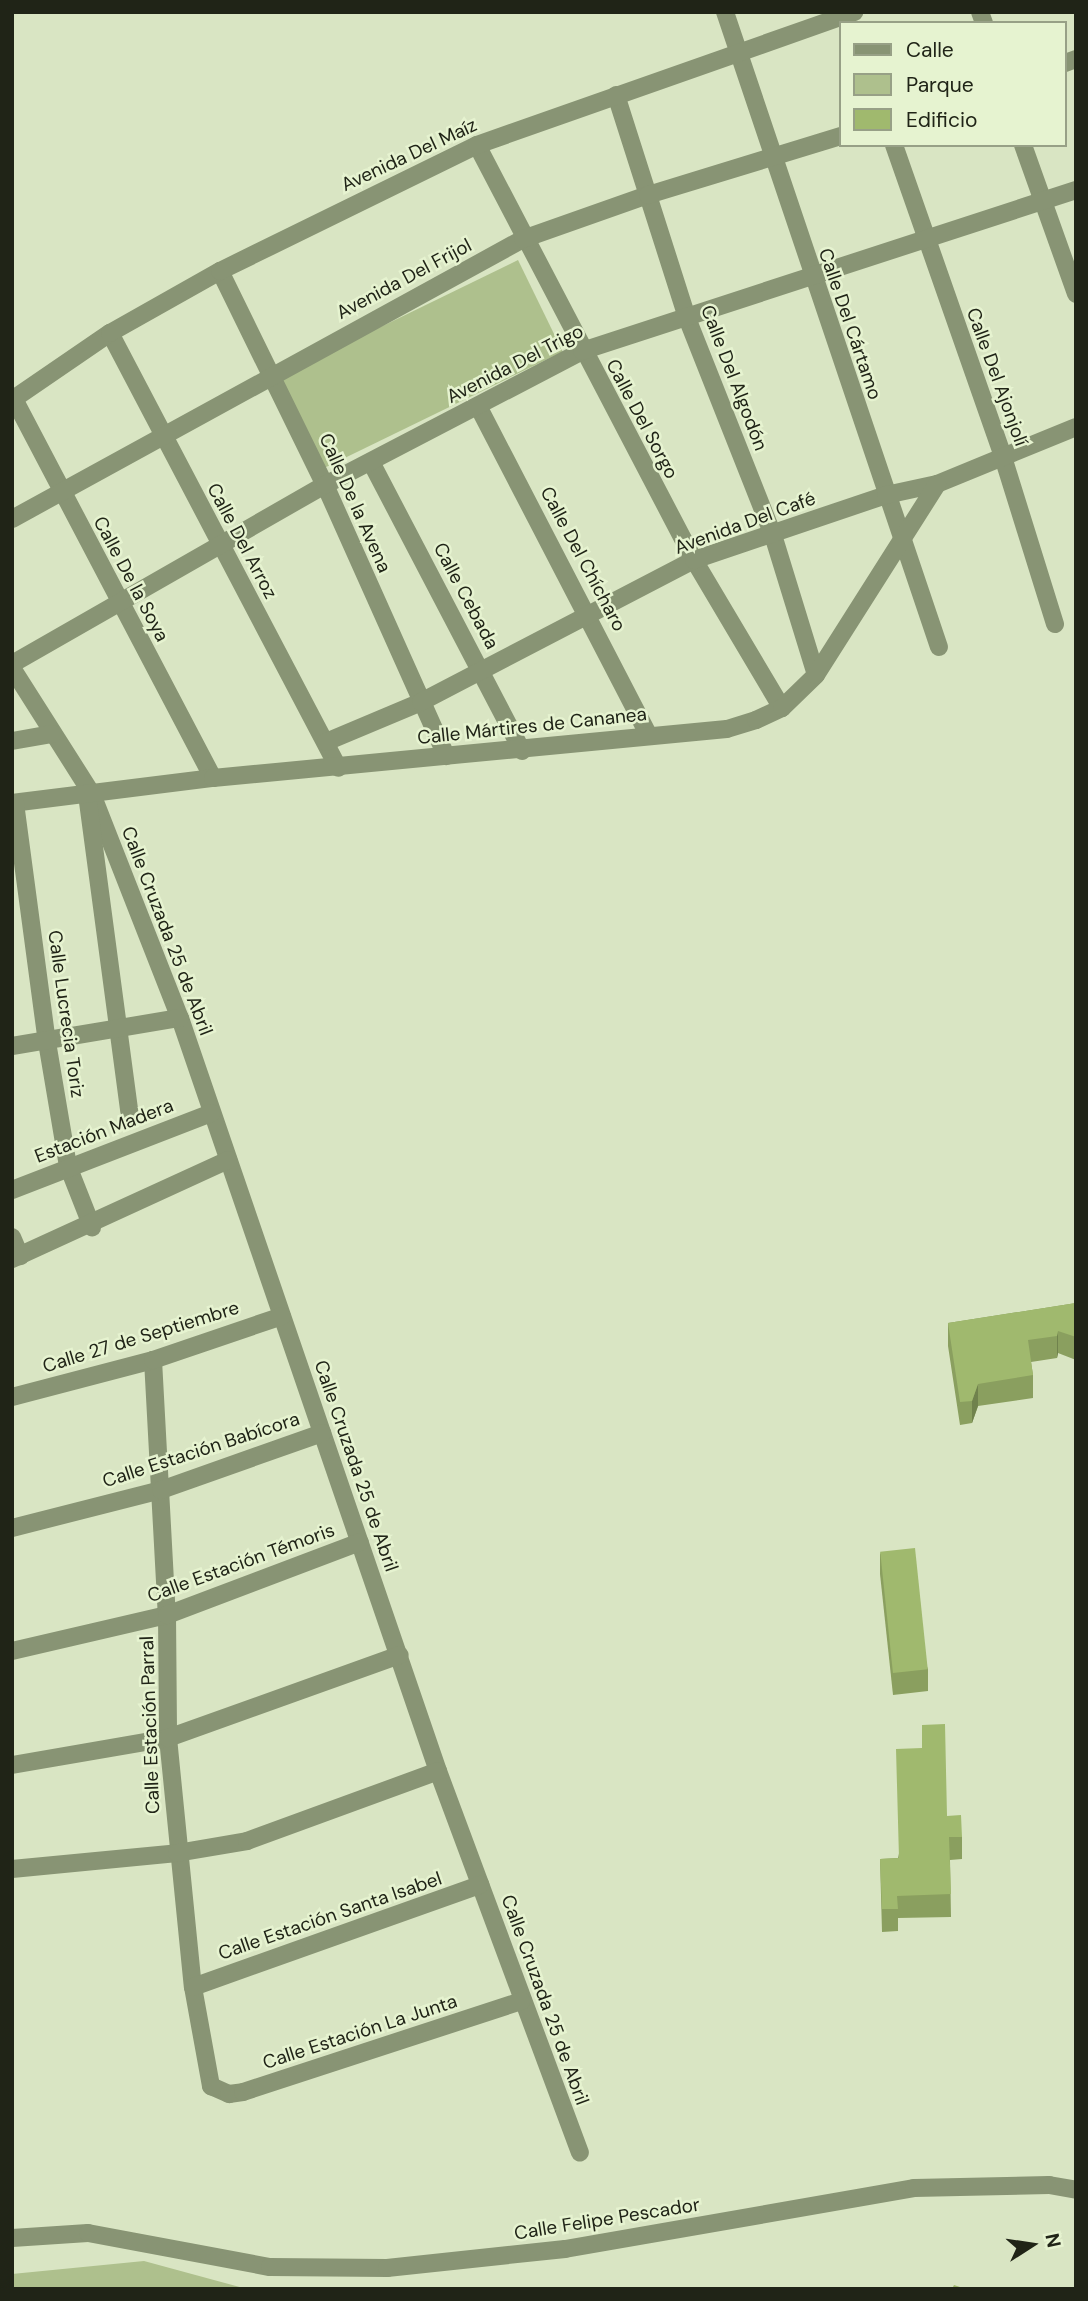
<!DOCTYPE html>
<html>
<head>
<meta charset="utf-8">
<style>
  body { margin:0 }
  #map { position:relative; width:1088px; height:2301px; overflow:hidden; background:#d9e5c3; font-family:"DM Sans",sans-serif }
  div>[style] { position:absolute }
  .green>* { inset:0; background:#aec08d; transform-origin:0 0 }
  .minor>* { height:18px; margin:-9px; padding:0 9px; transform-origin:9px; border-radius:9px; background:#889474 }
  .wall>* { inset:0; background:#8a9f5f }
  .shaded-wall>* { inset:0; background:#70824d }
  .building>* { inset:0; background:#a0b96e; transform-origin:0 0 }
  span { translate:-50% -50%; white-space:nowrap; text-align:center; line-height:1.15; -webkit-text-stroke:5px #e6f3d0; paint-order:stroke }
  .street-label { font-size:19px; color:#202417 }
  .frame { position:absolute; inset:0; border:14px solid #202417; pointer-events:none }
  .legend { position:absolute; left:839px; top:21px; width:228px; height:126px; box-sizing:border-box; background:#e6f3d0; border:2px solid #97a086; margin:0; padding:9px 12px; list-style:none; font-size:21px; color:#202417 }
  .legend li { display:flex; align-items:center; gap:14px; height:35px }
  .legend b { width:35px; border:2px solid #97a086 }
  .north { position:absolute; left:997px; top:2210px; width:70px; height:70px; -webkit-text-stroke:5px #e6f3d0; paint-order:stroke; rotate:78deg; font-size:19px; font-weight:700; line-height:28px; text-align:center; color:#202417 }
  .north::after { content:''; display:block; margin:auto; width:24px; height:32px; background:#202417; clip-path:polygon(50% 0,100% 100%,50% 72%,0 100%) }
</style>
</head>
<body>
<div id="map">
  <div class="green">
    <i style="left:518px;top:260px;width:102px;height:266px;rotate:64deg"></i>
    <i style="clip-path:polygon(144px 2261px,247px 2289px,12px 2289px,12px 2274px)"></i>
  </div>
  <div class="minor">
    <i style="left:725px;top:12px;width:670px;rotate:71.38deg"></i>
    <i style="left:980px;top:12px;width:12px;rotate:70deg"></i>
    <i style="left:1065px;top:63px;width:12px;rotate:-20deg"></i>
    <i style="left:616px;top:95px;width:234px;rotate:72.3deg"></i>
    <i style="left:687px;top:318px;width:233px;rotate:68.4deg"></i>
    <i style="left:773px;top:535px;width:146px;rotate:72.9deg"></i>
    <i style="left:477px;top:145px;width:468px;rotate:62.4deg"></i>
    <i style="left:694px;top:560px;width:172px;rotate:59.3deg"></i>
    <i style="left:894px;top:145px;width:330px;rotate:70.7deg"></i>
    <i style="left:1003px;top:457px;width:175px;rotate:72.7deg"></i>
    <i style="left:1023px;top:145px;width:158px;rotate:70.4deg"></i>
    <i style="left:220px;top:271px;width:238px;rotate:63.9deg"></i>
    <i style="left:325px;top:485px;width:297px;rotate:65.9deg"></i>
    <i style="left:110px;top:333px;width:491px;rotate:62.3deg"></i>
    <i style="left:14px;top:399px;width:428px;rotate:62.3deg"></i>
    <i style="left:12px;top:400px;width:119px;rotate:-34.4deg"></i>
    <i style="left:110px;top:333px;width:126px;rotate:-29.4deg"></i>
    <i style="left:220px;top:271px;width:286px;rotate:-26.1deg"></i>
    <i style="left:477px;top:145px;width:400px;rotate:-19.4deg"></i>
    <i style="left:478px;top:406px;width:369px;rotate:62.6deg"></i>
    <i style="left:371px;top:462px;width:326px;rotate:62.4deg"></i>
    <i style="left:12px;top:519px;width:583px;rotate:-28.72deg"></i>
    <i style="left:523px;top:239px;width:133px;rotate:-19.4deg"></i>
    <i style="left:648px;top:195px;width:202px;rotate:-17deg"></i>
    <i style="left:12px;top:664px;width:361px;rotate:-29.8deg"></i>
    <i style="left:325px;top:485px;width:290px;rotate:-27.5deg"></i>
    <i style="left:582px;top:351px;width:520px;rotate:-18.05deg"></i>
    <i style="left:12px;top:668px;width:149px;rotate:57.6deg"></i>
    <i style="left:92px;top:794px;width:241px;rotate:68.6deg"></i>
    <i style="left:180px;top:1018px;width:796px;rotate:71.09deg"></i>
    <i style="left:438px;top:1771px;width:407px;rotate:69.6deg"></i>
    <i style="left:12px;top:741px;width:41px;rotate:-9.9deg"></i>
    <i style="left:326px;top:742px;width:103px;rotate:-22.8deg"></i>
    <i style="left:421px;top:702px;width:308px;rotate:-27.5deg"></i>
    <i style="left:694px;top:560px;width:203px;rotate:-18.7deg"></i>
    <i style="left:886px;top:495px;width:52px;rotate:-12.2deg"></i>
    <i style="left:937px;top:484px;width:150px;rotate:-22.3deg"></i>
    <i style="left:88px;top:802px;width:312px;rotate:82.4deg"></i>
    <i style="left:12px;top:803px;width:203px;rotate:-7.1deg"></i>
    <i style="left:213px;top:778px;width:516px;rotate:-5.45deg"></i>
    <i style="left:727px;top:729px;width:30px;rotate:-17deg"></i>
    <i style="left:756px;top:720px;width:29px;rotate:-25deg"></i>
    <i style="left:782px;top:708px;width:47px;rotate:-44.1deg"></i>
    <i style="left:816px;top:675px;width:226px;rotate:-57.6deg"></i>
    <i style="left:15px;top:803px;width:241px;rotate:82.4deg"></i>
    <i style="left:47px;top:1042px;width:126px;rotate:80.4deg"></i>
    <i style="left:68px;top:1166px;width:66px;rotate:68.5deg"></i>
    <i style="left:12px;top:1046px;width:170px;rotate:-9.5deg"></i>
    <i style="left:12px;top:1190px;width:214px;rotate:-21.1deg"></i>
    <i style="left:12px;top:1237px;width:21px;rotate:67deg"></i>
    <i style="left:12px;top:1259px;width:238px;rotate:-24.6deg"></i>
    <i style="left:153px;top:1360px;width:255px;rotate:86.9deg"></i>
    <i style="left:167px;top:1615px;width:123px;rotate:89.5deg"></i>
    <i style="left:168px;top:1738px;width:250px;rotate:84.3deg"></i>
    <i style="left:193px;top:1987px;width:101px;rotate:79.7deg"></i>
    <i style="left:211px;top:2086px;width:20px;rotate:24deg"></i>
    <i style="left:229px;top:2094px;width:14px;rotate:-8deg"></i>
    <i style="left:243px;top:2092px;width:293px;rotate:-18.1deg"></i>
    <i style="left:12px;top:1397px;width:146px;rotate:-14.7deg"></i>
    <i style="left:153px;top:1360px;width:136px;rotate:-18.8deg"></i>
    <i style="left:12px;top:1528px;width:154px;rotate:-14.3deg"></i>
    <i style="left:161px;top:1490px;width:171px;rotate:-19.5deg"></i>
    <i style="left:12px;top:1651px;width:159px;rotate:-13.1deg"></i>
    <i style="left:167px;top:1615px;width:206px;rotate:-20.7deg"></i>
    <i style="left:12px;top:1765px;width:158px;rotate:-9.8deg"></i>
    <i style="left:168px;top:1738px;width:246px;rotate:-19.7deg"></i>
    <i style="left:12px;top:1869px;width:166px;rotate:-5.5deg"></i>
    <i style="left:177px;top:1853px;width:71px;rotate:-9.7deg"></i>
    <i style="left:247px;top:1841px;width:203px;rotate:-20.1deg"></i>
    <i style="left:193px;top:1987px;width:305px;rotate:-19.6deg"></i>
    <i style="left:12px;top:2238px;width:76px;rotate:-3.8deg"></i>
    <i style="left:88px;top:2233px;width:185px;rotate:10.6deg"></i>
    <i style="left:270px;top:2267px;width:117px;rotate:0.5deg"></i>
    <i style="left:387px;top:2268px;width:179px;rotate:-6.1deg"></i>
    <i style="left:565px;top:2249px;width:354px;rotate:-9.9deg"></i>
    <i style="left:914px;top:2188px;width:135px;rotate:-1.3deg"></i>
    <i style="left:1049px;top:2185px;width:27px;rotate:10deg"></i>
  </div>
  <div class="wall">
    <i style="clip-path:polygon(1076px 1303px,1076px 1360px,1058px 1353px,1057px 1358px,1031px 1362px,1033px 1375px,1033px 1398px,978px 1406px,972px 1423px,960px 1425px,948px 1346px,948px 1323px)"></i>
    <i style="clip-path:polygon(880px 1552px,928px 1669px,928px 1691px,893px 1695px,880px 1574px)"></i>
    <i style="clip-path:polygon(922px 1725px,947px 1816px,962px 1837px,962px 1859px,950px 1860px,951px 1917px,898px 1918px,898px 1931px,882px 1932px,880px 1859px,898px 1858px,922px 1748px)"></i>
  </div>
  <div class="shaded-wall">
    <i style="clip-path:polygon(1058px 1331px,1058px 1353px,1057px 1358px,1057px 1336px)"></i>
    <i style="clip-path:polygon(978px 1384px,978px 1406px,972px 1423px,972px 1401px)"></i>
  </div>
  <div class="building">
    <i style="clip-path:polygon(1076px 1303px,1076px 1337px,1058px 1331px,1057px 1336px,1028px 1340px,1033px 1375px,978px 1384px,972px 1401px,960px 1402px,948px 1323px)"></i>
    <i style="left:915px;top:1548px;width:122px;height:35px;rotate:84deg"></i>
    <i style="clip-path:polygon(945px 1724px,947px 1816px,961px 1815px,962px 1837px,949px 1837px,951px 1894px,897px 1896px,898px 1909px,882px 1909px,880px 1859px,899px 1858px,896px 1749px,922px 1748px,922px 1725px)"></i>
    <i style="clip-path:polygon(954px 2285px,966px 2289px,952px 2289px)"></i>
  </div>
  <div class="street-label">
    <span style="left:409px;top:155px;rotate:-25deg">Avenida Del Maíz</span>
    <span style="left:404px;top:279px;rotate:-28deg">Avenida Del Frijol</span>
    <span style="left:850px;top:324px;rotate:71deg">Calle Del Cártamo</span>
    <span style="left:515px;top:364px;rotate:-27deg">Avenida Del Trigo</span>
    <span style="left:997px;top:377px;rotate:70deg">Calle Del Ajonjolí</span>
    <span style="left:734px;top:378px;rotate:69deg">Calle Del Algodón</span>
    <span style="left:642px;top:419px;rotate:62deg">Calle Del Sorgo</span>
    <span style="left:355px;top:503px;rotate:66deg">Calle De la Avena</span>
    <span style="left:745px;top:523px;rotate:-20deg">Avenida Del Café</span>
    <span style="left:242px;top:541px;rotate:62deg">Calle Del Arroz</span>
    <span style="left:583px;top:559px;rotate:62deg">Calle Del Chícharo</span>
    <span style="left:131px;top:579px;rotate:62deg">Calle De la Soya</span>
    <span style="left:466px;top:596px;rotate:62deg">Calle Cebada</span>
    <span style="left:532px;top:726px;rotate:-6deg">Calle Mártires de Cananea</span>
    <span style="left:167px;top:931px;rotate:69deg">Calle Cruzada 25 de Abril</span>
    <span style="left:66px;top:1014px;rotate:82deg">Calle Lucrecia Toriz</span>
    <span style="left:104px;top:1131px;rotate:-21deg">Estación Madera</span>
    <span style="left:141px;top:1337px;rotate:-17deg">Calle 27 de Septiembre</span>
    <span style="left:201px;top:1450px;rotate:-18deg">Calle Estación Babícora</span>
    <span style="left:356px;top:1466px;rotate:71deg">Calle Cruzada 25 de Abril</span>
    <span style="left:241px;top:1563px;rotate:-20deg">Calle Estación Témoris</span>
    <span style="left:150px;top:1725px;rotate:-92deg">Calle Estación Parral</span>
    <span style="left:330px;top:1916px;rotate:-19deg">Calle Estación Santa Isabel</span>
    <span style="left:545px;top:2000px;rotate:70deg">Calle Cruzada 25 de Abril</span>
    <span style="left:360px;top:2032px;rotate:-18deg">Calle Estación La Junta</span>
    <span style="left:607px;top:2219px;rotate:-9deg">Calle Felipe Pescador</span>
  </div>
  <div class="frame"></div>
  <ul class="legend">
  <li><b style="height:9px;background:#889474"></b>Calle</li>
  <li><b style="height:19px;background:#aec08d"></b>Parque</li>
  <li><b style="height:19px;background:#a0b96e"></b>Edificio</li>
  </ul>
  <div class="north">N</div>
</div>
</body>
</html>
